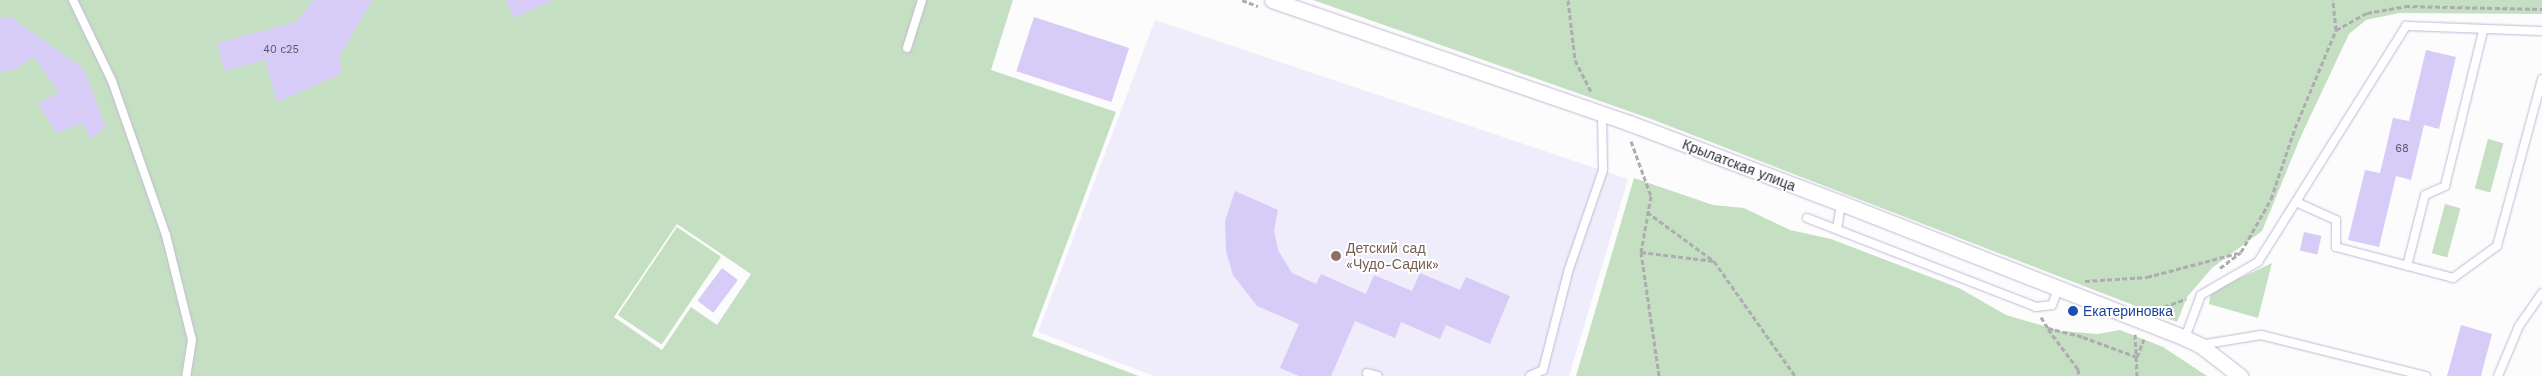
<!DOCTYPE html>
<html>
<head>
<meta charset="utf-8">
<style>
  body { margin:0 }
  #map { position:relative; width:2542px; height:376px; overflow:hidden; background:#fcfcfc; font-family:"Work Sans",sans-serif }
  div>[style] { position:absolute }
  .built>* { inset:0; background:#efecfb }
  .green>* { inset:0; background:#c5dfc2; transform-origin:0 0 }
  .building>* { inset:0; background:#d6ccf7; transform-origin:0 0 }
  .path>* { height:3px; margin-top:-1.5px; transform-origin:0; background:repeating-linear-gradient(90deg,#adacb0 0 5px,transparent 0 7.5px) }
  .roads { filter:drop-shadow(0 0 1px #c0b9d6) drop-shadow(0 0 1px #c0b9d6) }
  .lane>* { height:8px; margin:-4px; padding:0 4px; transform-origin:4px; border-radius:4px; background:#fff }
  .street>* { height:15px; margin:-7.5px; padding:0 7.5px; transform-origin:7.5px; border-radius:7.5px; background:#fff }
  .dots>* { width:14px; height:14px; translate:-50% -50%; box-sizing:border-box; border:2px solid #fff; border-radius:50% }
  span { translate:-50% -50%; white-space:nowrap; text-align:center; line-height:1.15; -webkit-text-stroke:4px #fff; paint-order:stroke }
  .number-label { font-size:11px; color:#5a5668 }
  .number-label span { -webkit-text-stroke-width:0 }
  .street-label { font-size:14px; color:#312e39 }
  .education-label { font-size:14px; color:#785e54 }
  .left { translate:0 -50%; text-align:left }
  .transit-label { font-size:14px; color:#164399 }
</style>
</head>
<body>
<div id="map">
  <div class="built">
    <i style="clip-path:polygon(1155px 20px,1628px 179px,1569px 376px,1154px 376px,1038px 332px)"></i>
  </div>
  <div class="green">
    <i style="clip-path:polygon(evenodd,0 0,1013px 0,991px 70px,1116px 112px,1032px 336px,1139px 376px,0 376px,0 0,677px 224px,751px 274px,717px 325px,691px 307px,662px 350px,614px 317px,677px 224px)"></i>
    <i style="clip-path:polygon(1313px 0,2542px 0,2542px 14px,2399px 13px,2366px 20px,2349px 34px,2301px 136px,2262px 231px,2212px 268px,2187px 297px,2177px 322px,1651px 119px)"></i>
    <i style="left:2488px;top:139px;width:16px;height:51px;rotate:15deg"></i>
    <i style="clip-path:polygon(1634px 178px,1713px 205px,1744px 208px,1790px 230px,1831px 239px,1959px 288px,2006px 315px,2061px 331px,2098px 334px,2120px 330px,2163px 347px,2207px 376px,1576px 376px)"></i>
    <i style="left:2445px;top:204px;width:16px;height:51px;rotate:15deg"></i>
    <i style="left:677px;top:227px;width:53px;height:106px;rotate:34deg"></i>
    <i style="clip-path:polygon(2272px 263px,2258px 318px,2209px 304px,2211px 292px)"></i>
  </div>
  <div class="building">
    <i style="clip-path:polygon(314px 0,372px 0,340px 56px,341px 74px,277px 102px,265px 60px,224px 71px,217px 43px,296px 22px)"></i>
    <i style="clip-path:polygon(505px 0,553px 0,514px 18px)"></i>
    <i style="clip-path:polygon(0 17px,11px 17px,84px 69px,105px 127px,91px 139px,82px 123px,56px 133px,38px 104px,59px 92px,34px 57px,13px 70px,0 72px)"></i>
    <i style="left:1034px;top:17px;width:100px;height:57px;rotate:18deg"></i>
    <i style="clip-path:polygon(2426px 50px,2456px 57px,2439px 129px,2424px 125px,2411px 180px,2396px 176px,2379px 247px,2348px 240px,2365px 170px,2380px 173px,2393px 118px,2409px 121px)"></i>
    <i style="clip-path:polygon(1235px 191px,1278px 210px,1274px 230px,1278px 250px,1292px 273px,1316px 284px,1321px 274px,1366px 294px,1374px 275px,1412px 291px,1420px 273px,1460px 290px,1466px 277px,1510px 296px,1490px 344px,1446px 325px,1440px 339px,1401px 322px,1395px 338px,1355px 321px,1331px 376px,1299px 376px,1280px 368px,1299px 324px,1257px 306px,1233px 275px,1226px 251px,1225px 221px)"></i>
    <i style="left:2304px;top:232px;width:18px;height:19px;rotate:13deg"></i>
    <i style="left:722px;top:268px;width:20px;height:41px;rotate:37deg"></i>
    <i style="clip-path:polygon(2461px 325px,2492px 334px,2481px 376px,2447px 376px)"></i>
  </div>
  <div class="path">
    <i style="left:1242px;top:0;width:17px;rotate:21deg"></i>
    <i style="left:1568px;top:0;width:60px;rotate:83.3deg"></i>
    <i style="left:1575px;top:60px;width:37px;rotate:63deg"></i>
    <i style="left:2336px;top:30px;width:35px;rotate:-29deg"></i>
    <i style="left:2367px;top:13px;width:39px;rotate:-10deg"></i>
    <i style="left:2405px;top:6px;width:137px;rotate:1.3deg"></i>
    <i style="left:1631px;top:141px;width:59px;rotate:70deg"></i>
    <i style="left:1651px;top:196px;width:57px;rotate:100.1deg"></i>
    <i style="left:1641px;top:252px;width:125px;rotate:81.7deg"></i>
    <i style="left:1647px;top:212px;width:83px;rotate:36.2deg"></i>
    <i style="left:1641px;top:252px;width:74px;rotate:7deg"></i>
    <i style="left:1714px;top:261px;width:141px;rotate:54.8deg"></i>
    <i style="left:2220px;top:268px;width:26px;rotate:-37deg"></i>
    <i style="left:2241px;top:252px;width:61px;rotate:-60.5deg"></i>
    <i style="left:2271px;top:199px;width:75px;rotate:-71.3deg"></i>
    <i style="left:2295px;top:128px;width:106px;rotate:-67.3deg"></i>
    <i style="left:2336px;top:30px;width:30px;rotate:-96deg"></i>
    <i style="left:2085px;top:281px;width:62px;rotate:-3.7deg"></i>
    <i style="left:2147px;top:277px;width:94px;rotate:-14.8deg"></i>
    <i style="left:2157px;top:309px;width:31px;rotate:-19deg"></i>
    <i style="left:2041px;top:317px;width:13px;rotate:58deg"></i>
    <i style="left:2048px;top:328px;width:36px;rotate:14deg"></i>
    <i style="left:2083px;top:337px;width:58px;rotate:20.3deg"></i>
    <i style="left:2048px;top:329px;width:50px;rotate:53.1deg"></i>
    <i style="left:2078px;top:369px;width:7px;rotate:82deg"></i>
    <i style="left:2135px;top:334px;width:42px;rotate:87.3deg"></i>
    <i style="left:2137px;top:357px;width:19px;rotate:-69deg"></i>
  </div>
  <div class="roads">
    <div class="lane">
      <i style="left:73px;top:0;width:90px;rotate:64.3deg"></i>
      <i style="left:112px;top:81px;width:163px;rotate:70.7deg"></i>
      <i style="left:166px;top:235px;width:108px;rotate:76.1deg"></i>
      <i style="left:192px;top:340px;width:36px;rotate:99deg"></i>
      <i style="left:907px;top:48px;width:50px;rotate:-72.6deg"></i>
      <i style="left:2296px;top:202px;width:44px;rotate:24.2deg"></i>
      <i style="left:2336px;top:220px;width:27px;rotate:90deg"></i>
      <i style="left:2336px;top:247px;width:121px;rotate:14.8deg"></i>
      <i style="left:2453px;top:278px;width:54px;rotate:-36deg"></i>
      <i style="left:2497px;top:246px;width:173px;rotate:-74.9deg"></i>
      <i style="left:1807px;top:218px;width:246px;rotate:21.2deg"></i>
      <i style="left:2036px;top:307px;width:16px;rotate:-7deg"></i>
      <i style="left:2052px;top:305px;width:17px;rotate:-69deg"></i>
      <i style="left:1837px;top:229px;width:26px;rotate:-81deg"></i>
      <i style="left:2407px;top:266px;width:73px;rotate:-75.8deg"></i>
      <i style="left:2425px;top:195px;width:22px;rotate:-24deg"></i>
      <i style="left:2445px;top:186px;width:160px;rotate:-76.2deg"></i>
      <i style="left:2185px;top:338px;width:46px;rotate:-69.6deg"></i>
      <i style="left:2201px;top:295px;width:66px;rotate:-30.1deg"></i>
      <i style="left:2258px;top:262px;width:279px;rotate:-57.9deg"></i>
      <i style="left:2406px;top:26px;width:136px;rotate:2.1deg"></i>
      <i style="left:2200px;top:345px;width:62px;rotate:-9.3deg"></i>
      <i style="left:2261px;top:335px;width:170px;rotate:14deg"></i>
      <i style="left:1367px;top:373px;width:11px;rotate:15deg"></i>
      <i style="left:1530px;top:376px;width:14px;rotate:-25deg"></i>
      <i style="left:1543px;top:370px;width:104px;rotate:-75.6deg"></i>
      <i style="left:1569px;top:269px;width:105px;rotate:-71deg"></i>
      <i style="left:1603px;top:170px;width:56px;rotate:-91deg"></i>
      <i style="left:2498px;top:376px;width:54px;rotate:-67.2deg"></i>
      <i style="left:2519px;top:326px;width:40px;rotate:-55.1deg"></i>
    </div>
    <div class="street">
      <i style="left:1272px;top:0;width:378px;rotate:19deg"></i>
      <i style="left:1629px;top:123px;width:227px;rotate:20.7deg"></i>
      <i style="left:1841px;top:203px;width:370px;rotate:21.4deg"></i>
      <i style="left:2185px;top:338px;width:17px;rotate:25deg"></i>
      <i style="left:2200px;top:345px;width:51px;rotate:37.8deg"></i>
    </div>
  </div>
  <div class="dots">
    <i style="left:1336px;top:256px;background:#8d6e63"></i>
    <i style="left:2073px;top:311px;background:#1a4fb4"></i>
  </div>
  <div class="number-label">
    <span style="left:281px;top:50px">40 с25</span>
    <span style="left:2402px;top:149px">68</span>
  </div>
  <div class="street-label">
    <span style="left:1739px;top:165px;rotate:21deg">Крылатская улица</span>
  </div>
  <div class="education-label">
    <span class="left" style="left:1346px;top:256px">Детский сад<br>«Чудо-Садик»</span>
  </div>
  <div class="transit-label">
    <span class="left" style="left:2083px;top:311px">Екатериновка</span>
  </div>
</div>
</body>
</html>
